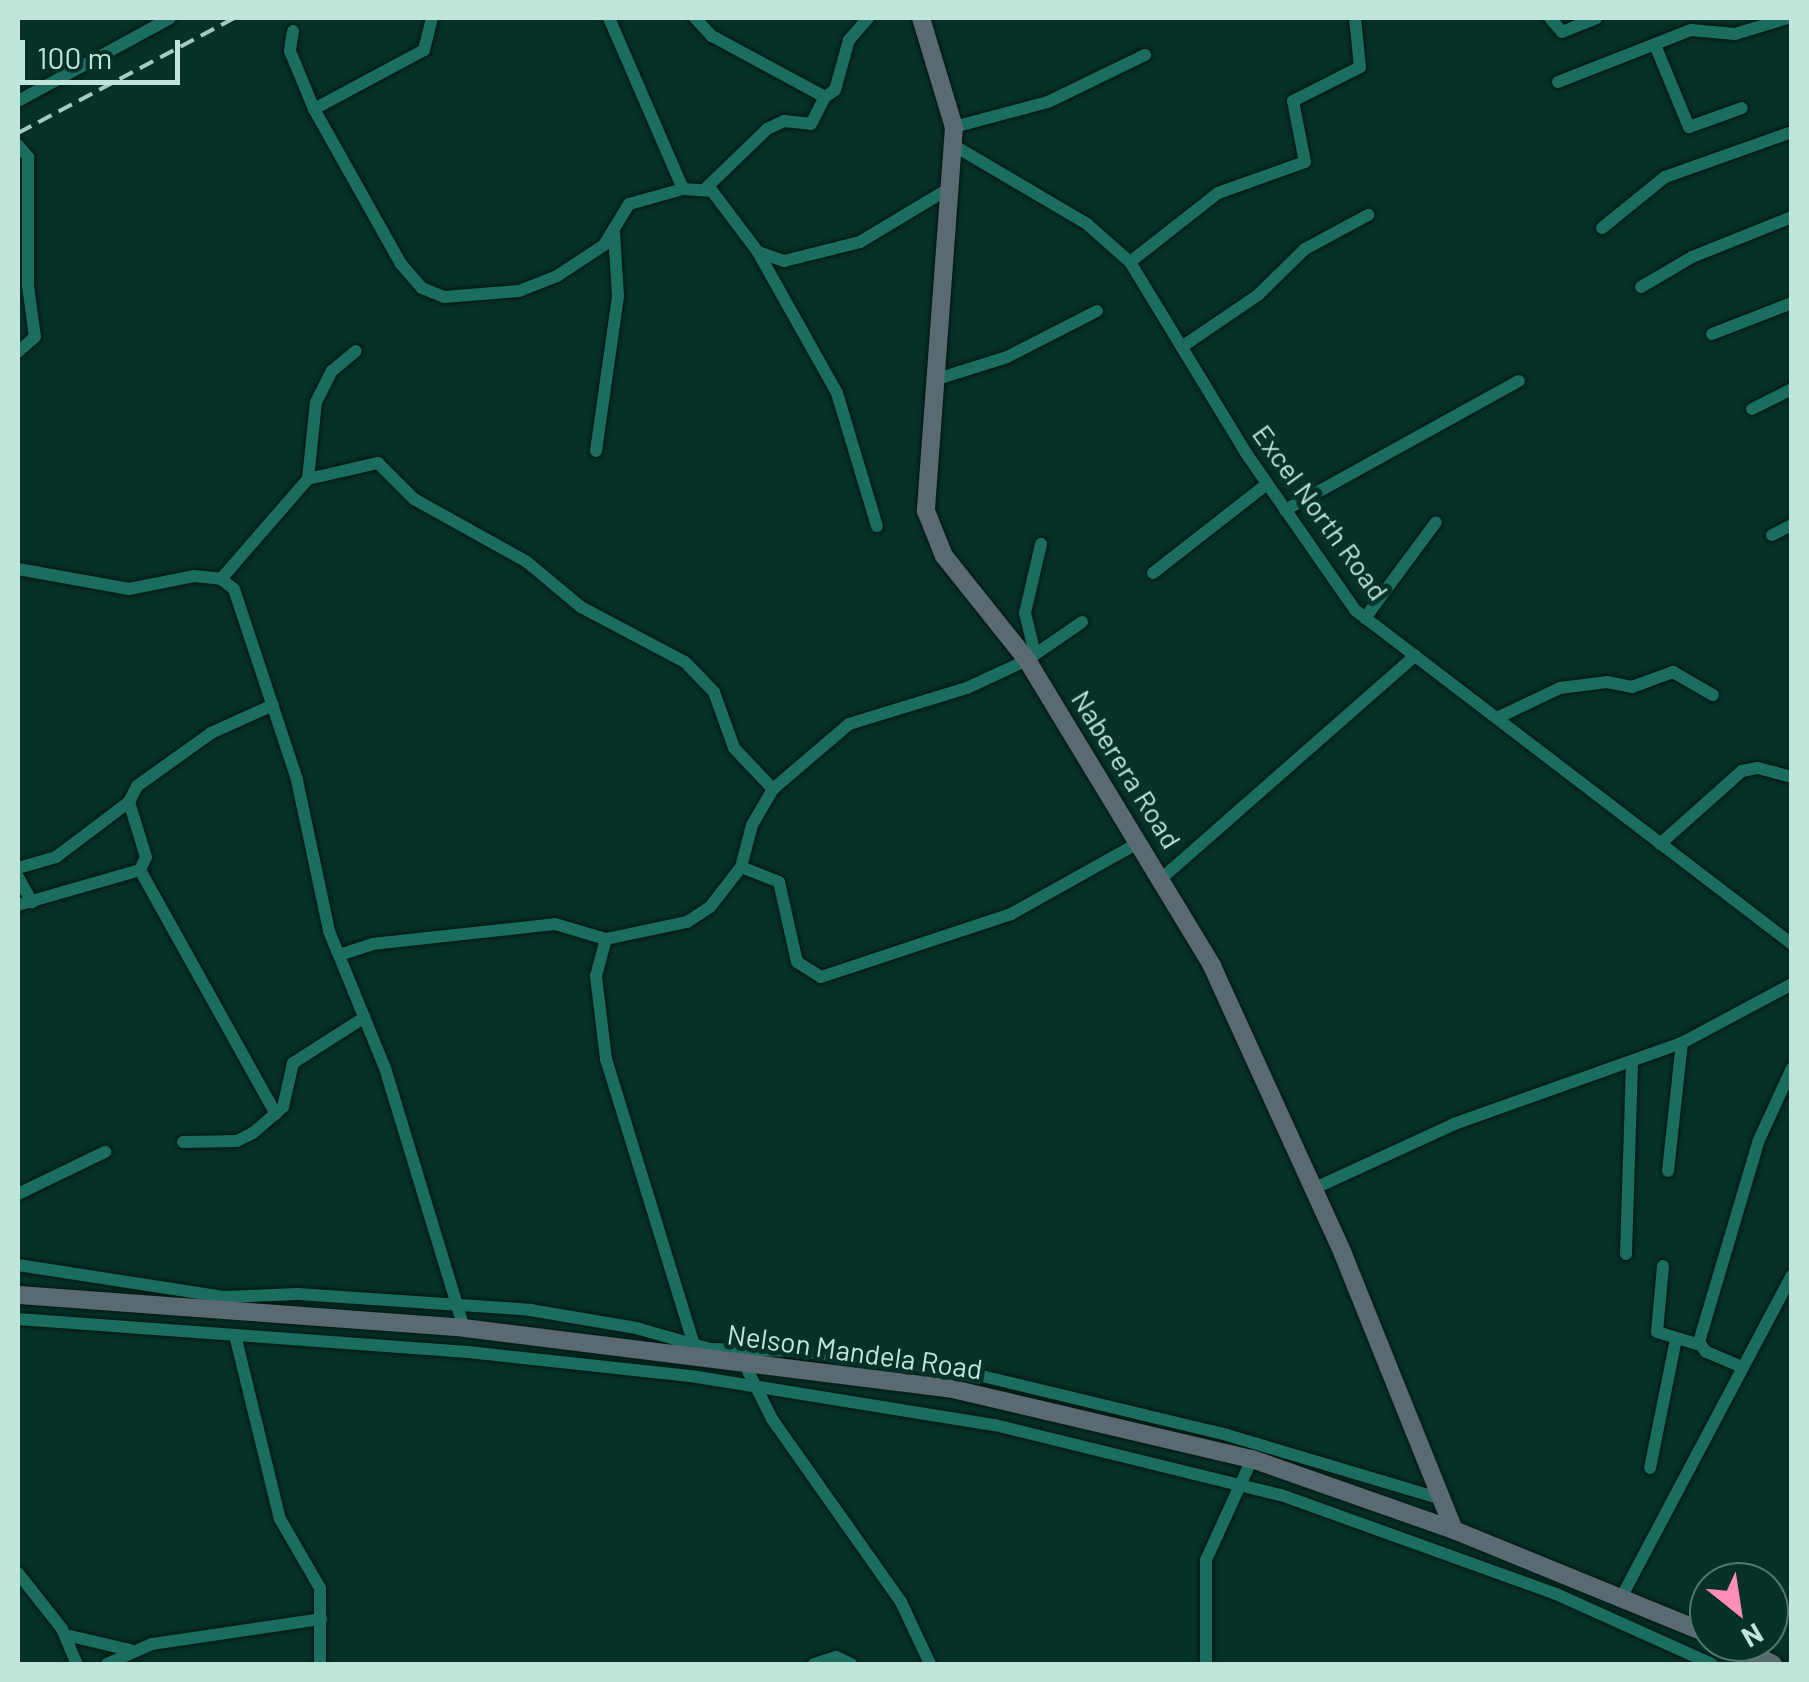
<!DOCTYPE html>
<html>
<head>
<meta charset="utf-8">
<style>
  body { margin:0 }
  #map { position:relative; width:1809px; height:1682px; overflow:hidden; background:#063128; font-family:Barlow,sans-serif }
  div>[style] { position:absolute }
  .roads { filter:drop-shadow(0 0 2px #011711) drop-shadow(0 0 2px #011711) }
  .street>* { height:12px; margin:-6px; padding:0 6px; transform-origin:6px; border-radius:6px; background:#1b6d5d }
  .secondary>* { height:18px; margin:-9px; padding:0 9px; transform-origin:9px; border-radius:9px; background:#5a6a70 }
  .rail>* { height:4px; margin-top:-2px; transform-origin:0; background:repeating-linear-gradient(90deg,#a5cabf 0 15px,transparent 0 23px) }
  span { translate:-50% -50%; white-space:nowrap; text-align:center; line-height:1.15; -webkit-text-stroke:10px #063128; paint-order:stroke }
  .street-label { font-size:28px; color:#c1e5da }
  .frame { position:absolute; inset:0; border:20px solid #c1e5da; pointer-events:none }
  .north { position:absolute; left:1689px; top:1562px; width:100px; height:100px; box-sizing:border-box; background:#063128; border:2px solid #51796f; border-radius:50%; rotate:150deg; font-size:28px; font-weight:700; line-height:40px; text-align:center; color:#c1e5da }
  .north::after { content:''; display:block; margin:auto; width:35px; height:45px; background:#ff8eba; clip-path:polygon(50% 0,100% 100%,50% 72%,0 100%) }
  .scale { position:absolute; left:20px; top:40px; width:160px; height:45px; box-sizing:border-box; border:5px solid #c1e5da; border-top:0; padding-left:12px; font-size:30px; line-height:35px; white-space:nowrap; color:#c1e5da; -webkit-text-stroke:8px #063128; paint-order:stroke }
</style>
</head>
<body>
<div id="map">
  <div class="roads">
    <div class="street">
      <i style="left:609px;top:18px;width:186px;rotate:66.6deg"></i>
      <i style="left:695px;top:18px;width:25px;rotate:47deg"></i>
      <i style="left:712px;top:36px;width:128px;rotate:28.4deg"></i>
      <i style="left:825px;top:97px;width:12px;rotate:-35deg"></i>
      <i style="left:835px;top:90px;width:52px;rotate:-74.4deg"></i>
      <i style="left:849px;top:40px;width:29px;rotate:-49deg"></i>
      <i style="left:1550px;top:18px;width:18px;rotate:49deg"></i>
      <i style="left:1562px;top:32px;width:37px;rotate:-22deg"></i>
      <i style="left:293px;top:31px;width:20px;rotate:99deg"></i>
      <i style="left:290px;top:51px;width:63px;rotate:67.5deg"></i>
      <i style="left:314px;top:109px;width:178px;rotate:60.7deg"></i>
      <i style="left:401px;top:264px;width:32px;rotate:49deg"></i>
      <i style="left:422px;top:288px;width:24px;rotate:22deg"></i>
      <i style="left:444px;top:297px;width:75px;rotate:-4.6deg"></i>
      <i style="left:519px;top:291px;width:41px;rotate:-21.5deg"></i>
      <i style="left:557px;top:276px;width:56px;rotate:-33.4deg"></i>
      <i style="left:604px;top:245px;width:48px;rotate:-58.6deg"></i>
      <i style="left:629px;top:204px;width:56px;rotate:-15.5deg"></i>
      <i style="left:683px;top:189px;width:29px;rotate:4deg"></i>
      <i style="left:712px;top:191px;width:76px;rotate:53deg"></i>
      <i style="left:758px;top:252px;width:28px;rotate:19deg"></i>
      <i style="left:784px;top:261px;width:78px;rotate:-14deg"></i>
      <i style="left:860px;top:242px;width:105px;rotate:-31deg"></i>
      <i style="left:1655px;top:45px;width:89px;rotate:67.5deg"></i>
      <i style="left:1689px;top:127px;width:56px;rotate:-19.7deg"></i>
      <i style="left:1558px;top:82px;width:143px;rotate:-21.4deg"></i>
      <i style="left:1691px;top:30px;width:44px;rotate:5.2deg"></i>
      <i style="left:1735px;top:34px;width:55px;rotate:-16.8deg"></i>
      <i style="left:18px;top:101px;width:173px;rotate:-28.6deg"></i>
      <i style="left:314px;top:109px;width:125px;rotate:-28.2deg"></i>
      <i style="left:424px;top:50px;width:33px;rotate:-76deg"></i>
      <i style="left:954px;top:127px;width:97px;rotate:-14.9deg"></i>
      <i style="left:1048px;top:102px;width:108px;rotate:-25.9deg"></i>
      <i style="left:18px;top:145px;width:16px;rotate:50deg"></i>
      <i style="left:28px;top:157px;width:129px;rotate:90deg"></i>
      <i style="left:28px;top:286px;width:51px;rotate:82.2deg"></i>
      <i style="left:35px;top:337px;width:23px;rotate:139deg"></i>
      <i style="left:953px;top:145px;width:156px;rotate:30.5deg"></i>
      <i style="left:1087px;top:224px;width:57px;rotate:41.5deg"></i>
      <i style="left:1130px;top:262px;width:223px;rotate:58.7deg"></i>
      <i style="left:1246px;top:453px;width:191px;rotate:55.2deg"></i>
      <i style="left:1355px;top:610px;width:550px;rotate:37.39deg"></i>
      <i style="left:706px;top:188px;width:85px;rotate:-44deg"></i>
      <i style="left:767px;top:129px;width:19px;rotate:-25deg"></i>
      <i style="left:784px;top:121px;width:27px;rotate:6deg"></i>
      <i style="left:811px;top:124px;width:30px;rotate:-63deg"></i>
      <i style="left:1602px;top:228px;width:81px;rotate:-39deg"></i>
      <i style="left:1665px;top:177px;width:135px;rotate:-19.5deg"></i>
      <i style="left:759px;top:254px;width:159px;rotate:60.7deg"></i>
      <i style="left:837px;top:393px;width:139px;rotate:73.3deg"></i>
      <i style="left:1130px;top:262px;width:112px;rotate:-38.1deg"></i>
      <i style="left:1218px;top:193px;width:92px;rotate:-19.6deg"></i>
      <i style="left:1305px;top:162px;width:62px;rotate:-101.1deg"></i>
      <i style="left:1293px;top:101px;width:75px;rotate:-26.9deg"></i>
      <i style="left:1360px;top:67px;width:49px;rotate:-95.8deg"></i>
      <i style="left:1641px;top:287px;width:59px;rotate:-30.5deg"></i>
      <i style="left:1692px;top:257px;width:108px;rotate:-21.8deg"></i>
      <i style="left:1712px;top:334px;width:86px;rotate:-21.2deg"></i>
      <i style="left:1183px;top:346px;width:91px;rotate:-34.2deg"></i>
      <i style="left:1258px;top:295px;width:66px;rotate:-44.4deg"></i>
      <i style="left:1305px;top:249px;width:72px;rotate:-28.4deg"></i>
      <i style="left:937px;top:379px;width:73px;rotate:-17.4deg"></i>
      <i style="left:1007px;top:357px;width:101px;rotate:-27.1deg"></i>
      <i style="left:1752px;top:409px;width:45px;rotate:-26.6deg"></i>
      <i style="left:596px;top:451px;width:157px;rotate:-81.9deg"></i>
      <i style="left:618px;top:296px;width:63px;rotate:-93.6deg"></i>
      <i style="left:308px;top:479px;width:77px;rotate:-84.1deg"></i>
      <i style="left:316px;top:402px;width:35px;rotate:-63deg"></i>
      <i style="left:332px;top:371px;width:31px;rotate:-40deg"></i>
      <i style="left:1285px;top:510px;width:267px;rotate:-28.9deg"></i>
      <i style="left:1772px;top:535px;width:22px;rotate:-27deg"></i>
      <i style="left:18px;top:569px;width:113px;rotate:10.2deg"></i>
      <i style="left:129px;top:589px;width:66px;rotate:-11.3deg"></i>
      <i style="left:194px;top:576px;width:27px;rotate:6deg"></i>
      <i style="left:221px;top:579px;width:16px;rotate:38deg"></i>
      <i style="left:234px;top:589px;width:201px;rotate:71.7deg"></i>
      <i style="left:297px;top:780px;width:154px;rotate:78deg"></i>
      <i style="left:329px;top:931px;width:148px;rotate:67.8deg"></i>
      <i style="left:385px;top:1068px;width:272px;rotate:73.1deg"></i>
      <i style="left:1153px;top:573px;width:145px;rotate:-38deg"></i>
      <i style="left:221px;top:579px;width:133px;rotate:-49deg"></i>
      <i style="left:308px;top:479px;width:72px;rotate:-12.9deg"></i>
      <i style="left:378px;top:463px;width:51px;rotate:45deg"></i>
      <i style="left:414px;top:499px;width:129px;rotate:29.1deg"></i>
      <i style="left:527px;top:562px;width:70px;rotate:39.8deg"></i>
      <i style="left:581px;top:607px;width:118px;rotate:27.9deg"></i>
      <i style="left:685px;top:662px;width:42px;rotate:46deg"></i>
      <i style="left:714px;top:692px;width:59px;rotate:70.3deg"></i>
      <i style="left:734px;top:748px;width:57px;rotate:46.4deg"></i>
      <i style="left:1365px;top:618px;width:119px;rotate:-53.5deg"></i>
      <i style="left:1035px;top:654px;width:42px;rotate:-103.7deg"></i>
      <i style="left:1025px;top:613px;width:71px;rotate:-76.9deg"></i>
      <i style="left:1497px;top:718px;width:70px;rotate:-25.5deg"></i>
      <i style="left:1560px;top:688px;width:47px;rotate:-7.3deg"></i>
      <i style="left:1607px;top:682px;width:25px;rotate:11deg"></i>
      <i style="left:1632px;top:687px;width:44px;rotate:-20.1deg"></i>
      <i style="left:1673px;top:672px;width:46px;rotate:29.9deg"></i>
      <i style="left:1660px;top:844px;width:110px;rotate:-41.7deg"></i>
      <i style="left:1742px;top:771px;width:16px;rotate:-11deg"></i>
      <i style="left:1758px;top:768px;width:35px;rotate:15deg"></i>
      <i style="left:741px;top:867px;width:41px;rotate:21.5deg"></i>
      <i style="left:779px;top:882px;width:82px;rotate:77.3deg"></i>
      <i style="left:797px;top:962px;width:28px;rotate:32deg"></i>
      <i style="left:821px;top:977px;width:200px;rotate:-18.3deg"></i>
      <i style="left:1011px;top:914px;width:148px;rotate:-29.2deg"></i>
      <i style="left:18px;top:868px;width:40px;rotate:-16deg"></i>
      <i style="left:56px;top:857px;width:91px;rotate:-37deg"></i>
      <i style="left:140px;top:870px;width:279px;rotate:60.9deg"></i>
      <i style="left:18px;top:877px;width:29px;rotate:61deg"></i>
      <i style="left:1162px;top:878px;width:337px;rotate:-41.3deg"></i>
      <i style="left:18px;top:905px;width:127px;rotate:-16deg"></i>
      <i style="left:140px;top:870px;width:14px;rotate:-65deg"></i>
      <i style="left:146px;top:857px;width:58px;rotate:-107.2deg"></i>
      <i style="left:129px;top:802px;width:18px;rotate:-63deg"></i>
      <i style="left:137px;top:786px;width:91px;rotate:-35.6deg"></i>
      <i style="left:211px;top:733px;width:68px;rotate:-24.3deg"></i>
      <i style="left:339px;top:955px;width:35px;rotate:-18deg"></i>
      <i style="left:372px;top:944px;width:184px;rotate:-6.2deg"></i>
      <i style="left:555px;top:924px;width:53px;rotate:16.4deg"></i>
      <i style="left:183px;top:1142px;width:54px;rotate:-1.1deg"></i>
      <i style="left:237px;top:1141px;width:18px;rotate:-27deg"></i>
      <i style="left:253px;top:1133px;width:40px;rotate:-41deg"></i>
      <i style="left:283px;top:1107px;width:45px;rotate:-77.2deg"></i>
      <i style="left:293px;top:1063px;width:85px;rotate:-32.6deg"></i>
      <i style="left:1668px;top:1171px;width:129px;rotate:-83.8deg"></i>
      <i style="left:1313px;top:1189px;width:155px;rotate:-24.7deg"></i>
      <i style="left:1454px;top:1124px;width:242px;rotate:-19.6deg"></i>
      <i style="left:1682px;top:1043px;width:125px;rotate:-28.2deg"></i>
      <i style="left:18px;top:1194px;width:97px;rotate:-25.8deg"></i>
      <i style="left:1626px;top:1254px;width:192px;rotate:-88.2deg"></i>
      <i style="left:18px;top:1265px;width:208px;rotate:8.8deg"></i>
      <i style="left:224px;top:1297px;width:74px;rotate:-2.3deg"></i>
      <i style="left:298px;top:1294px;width:233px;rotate:3.9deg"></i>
      <i style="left:530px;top:1310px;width:108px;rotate:9.6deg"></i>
      <i style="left:636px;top:1328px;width:77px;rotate:15.8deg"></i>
      <i style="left:710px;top:1349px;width:86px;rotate:1.3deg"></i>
      <i style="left:796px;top:1351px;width:162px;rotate:6.7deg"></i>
      <i style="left:957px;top:1370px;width:278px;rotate:13.5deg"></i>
      <i style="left:1227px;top:1435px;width:224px;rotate:16.6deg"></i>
      <i style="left:1663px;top:1266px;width:66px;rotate:95.2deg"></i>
      <i style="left:1657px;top:1332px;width:45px;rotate:16.8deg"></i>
      <i style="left:18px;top:1319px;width:451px;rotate:4.2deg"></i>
      <i style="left:468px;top:1352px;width:230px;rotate:6.2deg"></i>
      <i style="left:697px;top:1377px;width:302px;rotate:9.2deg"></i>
      <i style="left:995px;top:1425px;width:294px;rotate:13.8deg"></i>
      <i style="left:1281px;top:1495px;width:292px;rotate:19.8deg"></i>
      <i style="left:1556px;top:1594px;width:171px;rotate:24.2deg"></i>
      <i style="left:235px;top:1335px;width:189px;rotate:76.3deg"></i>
      <i style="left:280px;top:1519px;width:80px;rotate:59.9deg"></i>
      <i style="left:320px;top:1588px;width:76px;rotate:90deg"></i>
      <i style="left:694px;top:1345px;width:299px;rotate:-107.1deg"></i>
      <i style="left:606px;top:1059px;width:84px;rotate:-96.9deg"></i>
      <i style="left:596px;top:976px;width:38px;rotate:-75deg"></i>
      <i style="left:606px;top:939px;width:83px;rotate:-11.9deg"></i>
      <i style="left:687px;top:922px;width:27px;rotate:-33deg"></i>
      <i style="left:710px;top:907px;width:51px;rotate:-52.2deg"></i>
      <i style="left:741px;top:867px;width:43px;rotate:-75.3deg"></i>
      <i style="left:752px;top:825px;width:42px;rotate:-59.7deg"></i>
      <i style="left:773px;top:789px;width:100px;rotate:-40.5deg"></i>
      <i style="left:849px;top:724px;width:123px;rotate:-17deg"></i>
      <i style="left:967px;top:688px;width:66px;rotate:-25deg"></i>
      <i style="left:1027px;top:660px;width:67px;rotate:-34.6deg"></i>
      <i style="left:744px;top:1363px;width:63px;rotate:63.4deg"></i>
      <i style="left:772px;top:1419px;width:224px;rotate:54.8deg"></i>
      <i style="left:901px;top:1602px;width:68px;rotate:64.9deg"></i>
      <i style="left:1742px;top:1367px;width:39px;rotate:-157deg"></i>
      <i style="left:1706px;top:1352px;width:12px;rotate:-125deg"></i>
      <i style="left:1699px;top:1342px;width:211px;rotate:-73.5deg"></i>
      <i style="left:1759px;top:1140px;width:79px;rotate:-65.4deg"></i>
      <i style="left:1650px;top:1468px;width:132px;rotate:-78.6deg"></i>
      <i style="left:18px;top:1573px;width:71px;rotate:51.8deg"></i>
      <i style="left:62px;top:1629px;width:38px;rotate:67deg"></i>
      <i style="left:1622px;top:1596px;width:363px;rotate:-62.1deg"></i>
      <i style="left:66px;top:1635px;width:66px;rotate:13.2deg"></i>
      <i style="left:107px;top:1664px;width:49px;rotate:-24deg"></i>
      <i style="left:152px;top:1644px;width:171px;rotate:-8.4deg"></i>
      <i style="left:814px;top:1664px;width:23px;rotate:-18deg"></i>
      <i style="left:836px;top:1657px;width:17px;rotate:25deg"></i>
      <i style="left:1206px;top:1664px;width:104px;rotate:-90deg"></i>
      <i style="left:1206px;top:1560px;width:111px;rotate:-65.5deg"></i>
    </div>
    <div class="secondary">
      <i style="left:921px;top:18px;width:114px;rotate:73.2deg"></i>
      <i style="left:954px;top:127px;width:385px;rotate:94.2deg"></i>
      <i style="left:926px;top:511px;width:48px;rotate:68.2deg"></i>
      <i style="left:944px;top:556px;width:133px;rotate:51.4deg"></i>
      <i style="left:1027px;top:660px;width:358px;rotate:58.8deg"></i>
      <i style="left:1212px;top:966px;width:316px;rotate:65.5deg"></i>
      <i style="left:1343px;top:1254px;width:297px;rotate:68.1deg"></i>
      <i style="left:18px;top:1295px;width:447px;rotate:4.2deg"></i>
      <i style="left:464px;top:1328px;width:493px;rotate:7.1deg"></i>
      <i style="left:953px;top:1389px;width:307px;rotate:13.2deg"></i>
      <i style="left:1252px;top:1459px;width:214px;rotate:19.4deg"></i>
      <i style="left:1454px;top:1530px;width:275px;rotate:22.2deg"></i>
      <i style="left:1727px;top:1642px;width:51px;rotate:25.6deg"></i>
    </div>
  </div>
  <div class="rail">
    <i style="left:18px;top:133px;width:245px;rotate:-28deg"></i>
  </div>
  <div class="street-label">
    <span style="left:1321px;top:512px;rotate:54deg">Excel North Road</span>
    <span style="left:1127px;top:769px;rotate:58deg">Naberera Road</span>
    <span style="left:855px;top:1351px;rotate:8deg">Nelson Mandela Road</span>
  </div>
  <div class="frame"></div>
  <div class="north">N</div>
  <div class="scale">100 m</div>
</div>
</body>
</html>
